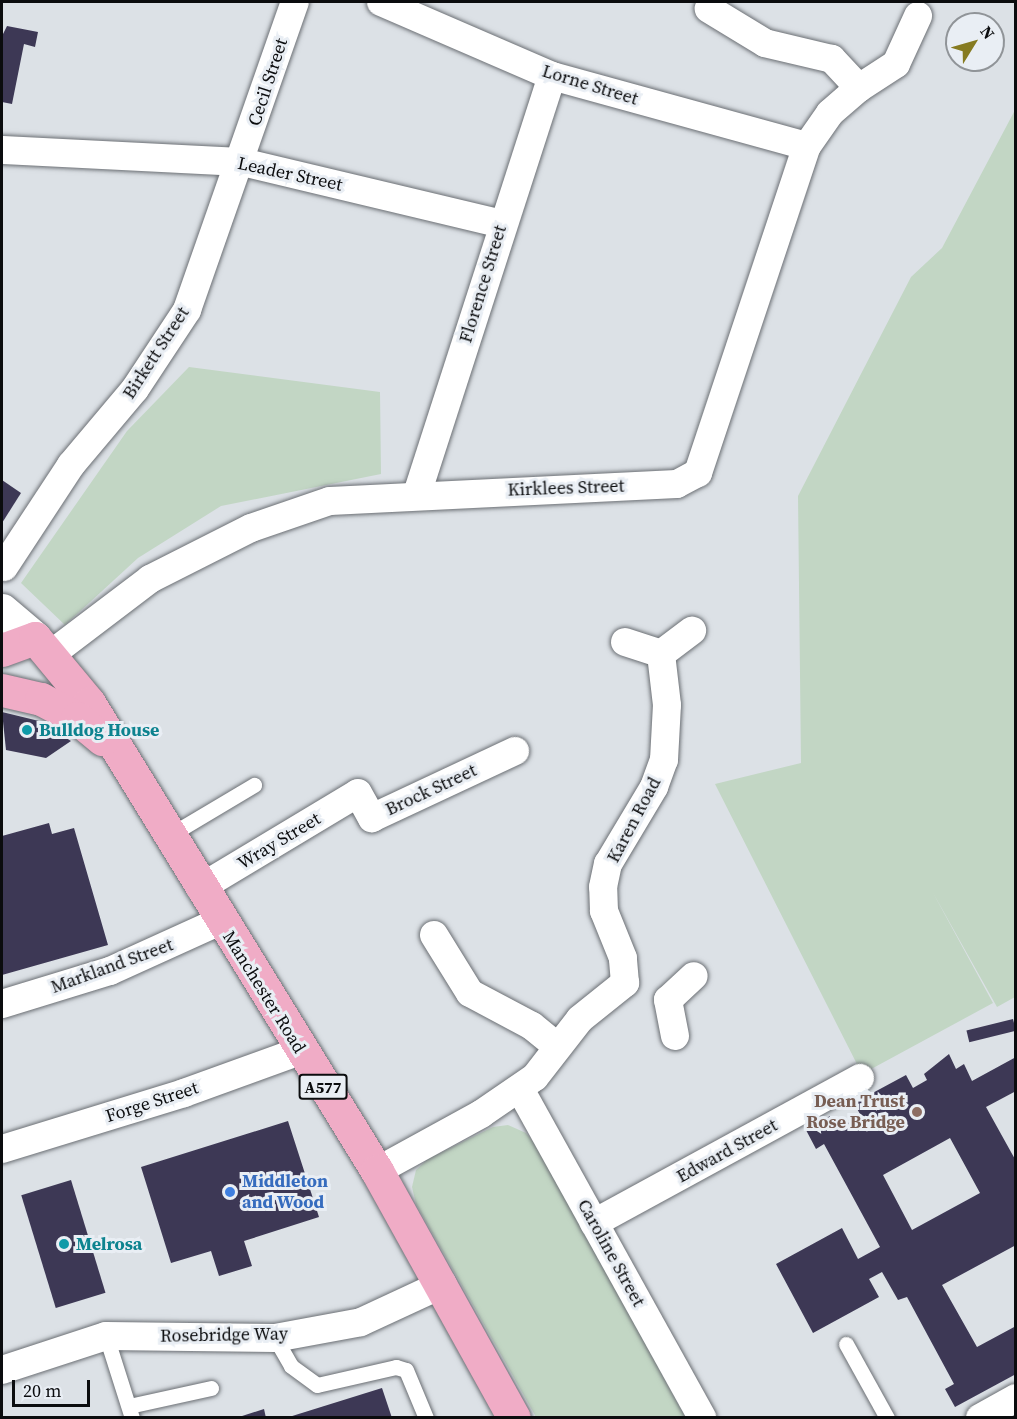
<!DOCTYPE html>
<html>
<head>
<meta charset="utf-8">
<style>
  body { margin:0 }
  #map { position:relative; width:1017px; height:1419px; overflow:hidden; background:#dce1e6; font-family:"Source Serif 4",serif }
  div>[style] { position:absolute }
  .green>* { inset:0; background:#c2d6c4 }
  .building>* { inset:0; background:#3d3855; transform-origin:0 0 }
  .roads { filter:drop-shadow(0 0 2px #6b6f74) drop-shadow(0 0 2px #6b6f74) }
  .service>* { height:15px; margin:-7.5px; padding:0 7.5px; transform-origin:7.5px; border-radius:7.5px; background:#fff }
  .minor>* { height:28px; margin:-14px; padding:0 14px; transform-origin:14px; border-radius:14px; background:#fff }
  .tertiary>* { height:33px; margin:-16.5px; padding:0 16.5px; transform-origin:16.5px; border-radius:16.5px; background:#fff }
  .trunk>* { height:33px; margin:-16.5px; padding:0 16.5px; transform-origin:16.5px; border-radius:16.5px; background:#f0acc6 }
  .dots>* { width:16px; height:16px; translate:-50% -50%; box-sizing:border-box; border:3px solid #e9eef4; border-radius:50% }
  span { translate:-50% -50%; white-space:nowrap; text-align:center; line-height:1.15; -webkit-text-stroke:6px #e9eef4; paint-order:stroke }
  .shield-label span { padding:2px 4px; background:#e9eef4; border:2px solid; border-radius:4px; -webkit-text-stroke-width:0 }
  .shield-label { font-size:16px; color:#0b0c0e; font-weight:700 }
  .street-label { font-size:18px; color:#0b0c0e }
  .culture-label { font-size:18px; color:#0d838f; font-weight:700 }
  .left { translate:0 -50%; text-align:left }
  .education-label { font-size:18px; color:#785e54; font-weight:700 }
  .right { translate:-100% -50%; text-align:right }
  .shop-label { font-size:18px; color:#366cbe; font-weight:700 }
  .frame { position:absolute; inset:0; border:3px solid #0b0c0e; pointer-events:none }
  .north { position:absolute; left:945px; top:12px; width:60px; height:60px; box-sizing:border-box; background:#e9eef4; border:2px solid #909498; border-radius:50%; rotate:53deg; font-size:16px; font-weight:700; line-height:24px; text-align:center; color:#0b0c0e }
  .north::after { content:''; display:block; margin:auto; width:21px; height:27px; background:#867b21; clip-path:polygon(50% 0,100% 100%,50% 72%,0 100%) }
  .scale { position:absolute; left:12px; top:1380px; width:78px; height:27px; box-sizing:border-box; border:3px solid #0b0c0e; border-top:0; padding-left:8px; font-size:18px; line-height:21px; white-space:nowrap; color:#0b0c0e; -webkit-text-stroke:4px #e9eef4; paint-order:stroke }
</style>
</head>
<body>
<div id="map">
  <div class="green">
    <i style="clip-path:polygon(1015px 110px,1015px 997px,997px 1007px,932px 891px,993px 1003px,862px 1074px,715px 784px,801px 763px,798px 496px,911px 277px,942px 248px)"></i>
    <i style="clip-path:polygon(189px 367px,380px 392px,381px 474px,221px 506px,138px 558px,65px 625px,21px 583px,127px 431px)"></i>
    <i style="clip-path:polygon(508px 1125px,526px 1133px,541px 1151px,685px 1417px,536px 1417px,416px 1204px,412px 1187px,416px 1170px,428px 1159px,493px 1127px)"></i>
  </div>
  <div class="building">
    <i style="clip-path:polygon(7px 26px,38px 32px,35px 47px,24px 44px,12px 104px,2px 102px,2px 36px)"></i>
    <i style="clip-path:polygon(2px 480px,21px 493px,2px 523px)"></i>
    <i style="clip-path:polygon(2px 712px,39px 721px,71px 741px,46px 758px,6px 750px)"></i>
    <i style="clip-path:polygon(49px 823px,52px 834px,74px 828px,108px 945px,2px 975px,2px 836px)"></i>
    <i style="left:1013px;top:1019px;width:12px;height:48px;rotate:76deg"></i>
    <i style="clip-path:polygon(evenodd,949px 1054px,956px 1069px,964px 1064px,972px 1081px,1016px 1057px,1016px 1091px,986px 1107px,1016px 1161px,1016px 1245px,942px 1285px,977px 1347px,1016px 1326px,1016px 1374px,955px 1407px,945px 1389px,954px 1384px,907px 1297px,898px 1300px,882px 1272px,869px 1279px,879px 1297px,813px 1333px,776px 1264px,842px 1228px,858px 1259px,880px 1247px,824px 1144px,816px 1149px,806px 1130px,830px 1116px,834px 1122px,843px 1117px,846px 1124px,861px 1116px,854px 1103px,906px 1075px,913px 1088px,927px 1080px,924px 1074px,949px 1054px,950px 1138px,980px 1193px,912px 1230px,883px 1175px,950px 1138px)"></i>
    <i style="clip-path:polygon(288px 1121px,319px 1217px,244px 1241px,252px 1266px,219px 1276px,211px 1251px,171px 1263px,141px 1167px)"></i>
    <i style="left:71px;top:1180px;width:118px;height:52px;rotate:73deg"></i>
    <i style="clip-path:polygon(382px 1388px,392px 1418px,289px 1418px,289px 1417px)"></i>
    <i style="clip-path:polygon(264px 1409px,266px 1418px,239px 1418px,239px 1417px)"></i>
  </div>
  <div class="roads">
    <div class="service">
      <i style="left:170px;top:835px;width:98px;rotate:-30.8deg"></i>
      <i style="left:106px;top:1336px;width:86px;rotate:72.4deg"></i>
      <i style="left:275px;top:1338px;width:32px;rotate:60deg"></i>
      <i style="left:291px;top:1366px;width:32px;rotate:36deg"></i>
      <i style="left:317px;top:1385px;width:81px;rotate:-12.8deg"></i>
      <i style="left:396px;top:1367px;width:10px;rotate:17deg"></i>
      <i style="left:406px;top:1370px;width:52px;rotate:67.4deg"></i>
      <i style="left:846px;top:1344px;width:85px;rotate:61deg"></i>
      <i style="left:129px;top:1406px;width:84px;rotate:-12.4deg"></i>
    </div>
    <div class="minor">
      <i style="left:381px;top:2px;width:186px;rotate:23.4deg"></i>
      <i style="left:552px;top:76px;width:264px;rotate:15.4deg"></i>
      <i style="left:859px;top:88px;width:44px;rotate:-33deg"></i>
      <i style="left:896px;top:64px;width:53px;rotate:-65.4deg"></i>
      <i style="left:2px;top:150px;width:240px;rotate:2.9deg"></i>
      <i style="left:242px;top:162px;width:267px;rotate:13.4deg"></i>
      <i style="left:417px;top:494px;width:439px;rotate:-72.1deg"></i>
      <i style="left:4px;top:567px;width:122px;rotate:-56.7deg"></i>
      <i style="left:71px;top:465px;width:99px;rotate:-49.9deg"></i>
      <i style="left:135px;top:389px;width:95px;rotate:-56.6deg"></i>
      <i style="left:187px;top:310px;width:326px;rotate:-70.7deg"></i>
      <i style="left:625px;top:642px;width:38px;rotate:18deg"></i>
      <i style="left:661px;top:654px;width:39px;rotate:-37deg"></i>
      <i style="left:50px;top:655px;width:126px;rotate:-37.2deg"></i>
      <i style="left:150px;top:579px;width:113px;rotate:-26.8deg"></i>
      <i style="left:251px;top:528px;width:83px;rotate:-18.9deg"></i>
      <i style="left:330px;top:501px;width:347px;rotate:-2.8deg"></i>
      <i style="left:677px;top:484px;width:24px;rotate:-28deg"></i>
      <i style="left:698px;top:473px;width:345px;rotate:-71.6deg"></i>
      <i style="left:807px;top:146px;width:40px;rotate:-55.1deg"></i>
      <i style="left:830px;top:113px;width:38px;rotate:-41deg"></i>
      <i style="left:859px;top:88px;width:40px;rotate:-133deg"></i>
      <i style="left:832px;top:59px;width:69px;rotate:-166.6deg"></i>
      <i style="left:765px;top:43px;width:66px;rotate:-148.7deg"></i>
      <i style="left:200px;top:888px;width:184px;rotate:-31deg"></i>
      <i style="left:358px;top:793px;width:29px;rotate:61deg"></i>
      <i style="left:372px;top:818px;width:158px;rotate:-25.1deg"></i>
      <i style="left:434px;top:935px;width:68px;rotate:58.2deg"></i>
      <i style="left:470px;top:993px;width:70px;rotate:28deg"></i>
      <i style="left:532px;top:1026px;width:33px;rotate:39deg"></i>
      <i style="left:2px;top:1004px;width:113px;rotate:-17deg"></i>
      <i style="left:110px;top:971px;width:121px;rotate:-24.4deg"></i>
      <i style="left:675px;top:1036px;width:37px;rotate:-101deg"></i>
      <i style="left:668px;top:1000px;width:35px;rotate:-43deg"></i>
      <i style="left:520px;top:1089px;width:376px;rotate:61deg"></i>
      <i style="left:2px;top:1149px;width:190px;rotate:-17.1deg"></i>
      <i style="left:184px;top:1093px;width:123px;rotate:-19.9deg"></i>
      <i style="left:377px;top:1171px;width:119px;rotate:-28.7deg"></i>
      <i style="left:481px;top:1114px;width:65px;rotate:-34.4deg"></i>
      <i style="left:535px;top:1077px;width:73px;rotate:-52.2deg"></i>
      <i style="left:580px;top:1019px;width:58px;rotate:-38.7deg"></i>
      <i style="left:625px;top:983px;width:25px;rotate:-95deg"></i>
      <i style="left:623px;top:958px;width:51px;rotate:-112deg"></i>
      <i style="left:604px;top:911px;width:24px;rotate:-92deg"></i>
      <i style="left:603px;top:887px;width:24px;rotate:-78deg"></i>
      <i style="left:608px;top:864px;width:90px;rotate:-59.1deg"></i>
      <i style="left:654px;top:787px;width:29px;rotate:-70deg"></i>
      <i style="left:664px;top:760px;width:55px;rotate:-86.9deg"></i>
      <i style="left:667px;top:705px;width:51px;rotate:-96.7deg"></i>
      <i style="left:594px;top:1223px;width:303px;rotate:-28.6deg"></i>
      <i style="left:2px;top:1370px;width:109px;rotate:-18.1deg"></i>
      <i style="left:106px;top:1336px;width:169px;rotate:0.7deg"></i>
      <i style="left:275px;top:1338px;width:87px;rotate:-10.5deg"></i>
      <i style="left:361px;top:1322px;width:90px;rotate:-24.9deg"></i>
      <i style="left:980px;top:1418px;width:41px;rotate:-29.1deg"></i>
    </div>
    <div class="tertiary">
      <i style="left:2px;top:610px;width:43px;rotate:40.3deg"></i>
    </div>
    <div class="trunk">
      <i style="left:2px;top:650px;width:35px;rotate:-20deg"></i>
      <i style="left:35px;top:638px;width:85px;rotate:50.3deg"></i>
      <i style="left:89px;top:703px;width:550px;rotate:58.39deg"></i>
      <i style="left:377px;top:1171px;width:282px;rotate:61deg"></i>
      <i style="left:2px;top:690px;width:40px;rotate:13deg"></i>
      <i style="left:41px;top:699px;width:41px;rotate:27.8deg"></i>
      <i style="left:77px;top:718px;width:33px;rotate:40deg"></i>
    </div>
  </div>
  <div class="dots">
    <i style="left:27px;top:730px;background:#0f9aa8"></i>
    <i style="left:917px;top:1112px;background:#8d6e63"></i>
    <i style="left:230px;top:1192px;background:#3f7fe0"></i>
    <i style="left:64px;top:1244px;background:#0f9aa8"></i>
  </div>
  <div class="shield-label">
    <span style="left:323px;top:1087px">A577</span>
  </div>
  <div class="street-label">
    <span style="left:268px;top:82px;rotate:-72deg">Cecil Street</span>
    <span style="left:590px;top:85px;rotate:17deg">Lorne Street</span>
    <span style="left:290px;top:174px;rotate:12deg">Leader Street</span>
    <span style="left:483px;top:284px;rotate:-73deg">Florence Street</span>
    <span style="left:156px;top:353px;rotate:-57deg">Birkett Street</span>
    <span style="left:566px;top:488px;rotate:-2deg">Kirklees Street</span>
    <span style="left:431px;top:790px;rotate:-25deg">Brock Street</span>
    <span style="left:634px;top:820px;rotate:-62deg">Karen Road</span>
    <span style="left:279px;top:841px;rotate:-31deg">Wray Street</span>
    <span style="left:112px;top:966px;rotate:-20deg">Markland Street</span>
    <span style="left:264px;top:992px;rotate:58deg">Manchester Road</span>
    <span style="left:152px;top:1102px;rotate:-18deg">Forge Street</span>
    <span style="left:727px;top:1151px;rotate:-29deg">Edward Street</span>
    <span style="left:611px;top:1253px;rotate:61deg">Caroline Street</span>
    <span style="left:224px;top:1335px;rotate:-1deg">Rosebridge Way</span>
  </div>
  <div class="culture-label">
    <span class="left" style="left:39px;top:730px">Bulldog House</span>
    <span class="left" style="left:76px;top:1244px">Melrosa</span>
  </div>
  <div class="education-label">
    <span class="right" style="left:905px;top:1112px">Dean Trust<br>Rose Bridge</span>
  </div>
  <div class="shop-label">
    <span class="left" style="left:242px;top:1192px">Middleton<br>and Wood</span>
  </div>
  <div class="frame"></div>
  <div class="north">N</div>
  <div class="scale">20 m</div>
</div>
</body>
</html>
